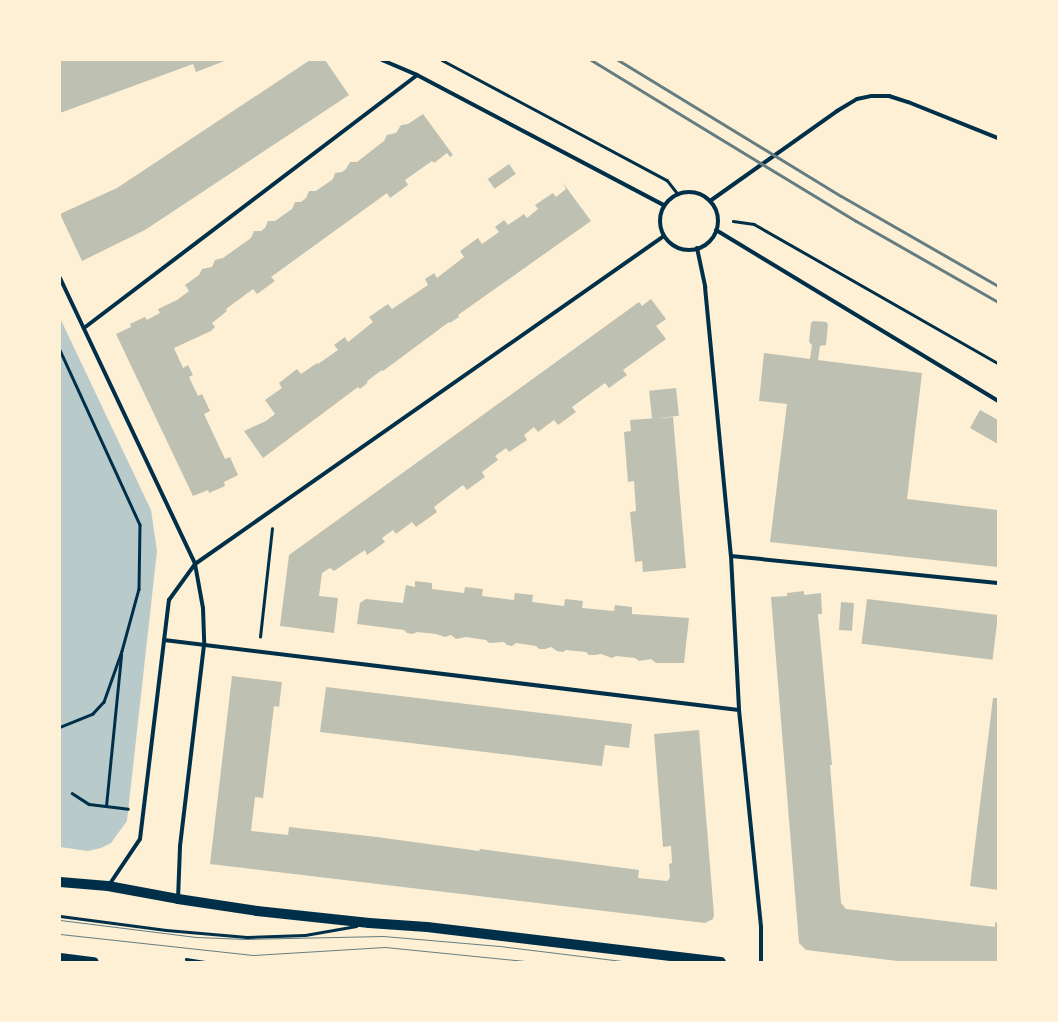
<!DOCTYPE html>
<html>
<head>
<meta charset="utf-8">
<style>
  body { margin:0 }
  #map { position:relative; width:1058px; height:1022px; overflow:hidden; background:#fdf0d5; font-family:"Open Sans",sans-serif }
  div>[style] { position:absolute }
  .green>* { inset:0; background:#b9caca }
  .building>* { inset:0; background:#bec0b2; transform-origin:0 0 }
  .path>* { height:2.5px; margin:-1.25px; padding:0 1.25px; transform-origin:1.25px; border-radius:1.25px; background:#003049 }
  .service>* { height:3px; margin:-1.5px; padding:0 1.5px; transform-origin:1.5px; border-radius:1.5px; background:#003049 }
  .minor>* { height:4px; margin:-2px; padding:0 2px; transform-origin:2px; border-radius:2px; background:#003049 }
  .minor>.ring { margin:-2px; padding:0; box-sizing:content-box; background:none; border:4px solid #003049; border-radius:50% }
  .primary>* { height:10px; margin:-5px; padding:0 5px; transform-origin:5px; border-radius:5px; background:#003049 }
  .tram>* { height:1px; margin:-0.5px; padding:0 0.5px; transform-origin:0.5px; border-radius:0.5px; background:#657d81 }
  .rail>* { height:3px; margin:-1.5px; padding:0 1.5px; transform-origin:1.5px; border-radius:1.5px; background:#657d81 }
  span { translate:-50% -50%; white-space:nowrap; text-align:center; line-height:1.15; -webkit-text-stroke:4px #fdf0d5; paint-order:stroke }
  .frame { position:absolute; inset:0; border:61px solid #fdf0d5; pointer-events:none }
</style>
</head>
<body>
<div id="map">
  <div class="green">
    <i style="clip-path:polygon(60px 318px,151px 510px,157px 551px,127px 821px,111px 843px,101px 848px,88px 851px,60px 847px)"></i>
  </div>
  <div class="building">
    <i style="clip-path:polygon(60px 60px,227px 60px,196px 72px,193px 64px,60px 113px)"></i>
    <i style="clip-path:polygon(310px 60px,325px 60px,349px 95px,145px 230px,82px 261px,60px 214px,117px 188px)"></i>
    <i style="clip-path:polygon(423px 114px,453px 155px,450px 157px,447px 153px,434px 163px,432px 161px,405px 180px,408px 185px,390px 198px,387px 193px,271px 277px,275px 281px,257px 294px,253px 289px,226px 309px,227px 311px,212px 323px,215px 327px,211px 331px,174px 348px,183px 368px,188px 365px,193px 375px,189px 377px,198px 396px,202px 394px,210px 411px,204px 414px,225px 459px,230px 457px,238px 475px,224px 482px,225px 486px,209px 493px,208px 490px,193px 496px,116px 334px,131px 327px,130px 324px,145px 317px,147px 320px,160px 313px,158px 309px,177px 300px,189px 291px,185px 285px,199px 275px,202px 269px,212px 267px,215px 260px,223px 258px,251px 238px,254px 231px,261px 231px,265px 228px,268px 221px,275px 221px,292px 209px,295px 202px,301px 202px,306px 198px,309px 191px,316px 191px,333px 179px,335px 173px,342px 172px,346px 169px,350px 162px,357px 162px,384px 141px,387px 135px,396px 133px,401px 125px,408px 124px)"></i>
    <i style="left:509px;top:164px;width:12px;height:26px;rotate:55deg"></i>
    <i style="clip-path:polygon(563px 183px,591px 221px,458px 315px,459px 317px,450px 323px,449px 322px,383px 371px,382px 370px,367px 381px,368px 382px,365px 385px,360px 389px,358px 387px,263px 458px,244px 431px,266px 421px,275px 414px,265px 400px,282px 388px,279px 383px,297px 369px,301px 374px,317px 363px,318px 364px,338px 350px,334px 345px,345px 337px,348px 342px,373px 322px,369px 317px,388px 304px,392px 309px,428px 285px,425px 279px,434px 273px,437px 278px,464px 257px,460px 251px,478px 238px,482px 244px,499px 232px,495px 227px,504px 220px,508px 225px,524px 214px,527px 218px,538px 209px,535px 205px,553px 193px,556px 197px,566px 189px)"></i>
    <i style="clip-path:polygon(651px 299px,666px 319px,656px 326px,666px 339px,623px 370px,627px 375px,609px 388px,605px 383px,572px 407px,576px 412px,558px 425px,554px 420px,538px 432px,534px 427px,524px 435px,527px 440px,509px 452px,506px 448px,495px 456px,498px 460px,482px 472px,485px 477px,467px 490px,463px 485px,447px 497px,434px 507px,437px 512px,416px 527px,412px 522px,396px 534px,393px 530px,382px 538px,385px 542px,367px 555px,365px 550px,334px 571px,330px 568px,322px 573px,319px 596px,338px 598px,334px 633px,280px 626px,289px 555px,639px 302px,642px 306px)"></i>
    <i style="clip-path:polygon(813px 321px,826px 322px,828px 324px,826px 345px,820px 346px,818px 360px,922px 373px,907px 499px,998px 510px,998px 567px,770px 542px,787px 404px,759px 401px,764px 353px,810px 359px,812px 345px,809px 342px,811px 323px)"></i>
    <i style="left:676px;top:388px;width:28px;height:27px;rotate:84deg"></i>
    <i style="clip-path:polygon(980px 410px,998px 420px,998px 444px,970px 428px)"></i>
    <i style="clip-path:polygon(673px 417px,686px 568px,643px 572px,642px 561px,635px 562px,630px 512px,636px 511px,634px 481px,628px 482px,624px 432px,631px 431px,630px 420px)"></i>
    <i style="clip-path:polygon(415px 581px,432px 583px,432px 589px,464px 593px,465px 587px,483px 589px,482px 596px,514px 600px,515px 593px,533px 595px,532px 602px,564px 606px,565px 599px,583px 601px,582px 608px,614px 611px,615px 605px,632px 607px,632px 614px,689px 618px,684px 663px,656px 663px,651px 659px,639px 661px,635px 658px,616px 656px,612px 658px,601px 654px,595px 655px,589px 655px,586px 652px,566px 650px,563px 652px,557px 651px,551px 647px,545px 649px,539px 649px,536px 646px,516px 643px,512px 646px,507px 645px,504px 642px,489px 643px,486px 640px,466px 637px,456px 639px,451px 635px,445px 637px,436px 634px,417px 632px,413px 634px,407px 633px,404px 630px,357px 624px,360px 603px,366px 599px,403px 603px,406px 585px,415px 587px)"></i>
    <i style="clip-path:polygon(804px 591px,804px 595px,821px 593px,822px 614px,818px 614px,832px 765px,830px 765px,841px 903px,846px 909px,995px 927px,995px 922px,998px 923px,998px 962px,906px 962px,806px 950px,799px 943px,771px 597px,787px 596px,787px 593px)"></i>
    <i style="left:867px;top:599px;width:132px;height:45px;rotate:7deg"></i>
    <i style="left:841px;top:602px;width:13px;height:28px;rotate:4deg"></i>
    <i style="clip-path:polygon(232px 676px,282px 682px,279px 707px,274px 706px,263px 798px,255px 797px,251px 831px,288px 835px,289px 827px,377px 837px,479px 851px,480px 849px,639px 870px,638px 878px,667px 881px,670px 878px,669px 864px,672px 863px,671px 846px,663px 847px,654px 734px,699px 730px,714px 915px,713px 919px,705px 923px,210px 864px)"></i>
    <i style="clip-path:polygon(326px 687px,632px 724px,629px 748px,605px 745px,602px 766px,320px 732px)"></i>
    <i style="clip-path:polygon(993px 698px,998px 698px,998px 890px,970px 886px)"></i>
  </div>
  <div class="path">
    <i style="left:442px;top:60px;width:255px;rotate:28.1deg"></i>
    <i style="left:667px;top:180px;width:18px;rotate:52deg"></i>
    <i style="left:733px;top:221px;width:21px;rotate:8deg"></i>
    <i style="left:754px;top:224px;width:281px;rotate:29.7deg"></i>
    <i style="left:60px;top:350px;width:192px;rotate:65.4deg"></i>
    <i style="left:140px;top:525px;width:64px;rotate:90.9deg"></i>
    <i style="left:139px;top:589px;width:64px;rotate:105.3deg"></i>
    <i style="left:122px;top:651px;width:54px;rotate:109.4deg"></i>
    <i style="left:104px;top:702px;width:16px;rotate:133deg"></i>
    <i style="left:93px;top:714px;width:35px;rotate:158deg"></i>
    <i style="left:260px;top:637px;width:109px;rotate:-83.7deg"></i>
    <i style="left:72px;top:793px;width:20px;rotate:33deg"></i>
    <i style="left:89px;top:804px;width:39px;rotate:7deg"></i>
    <i style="left:106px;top:806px;width:152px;rotate:-84.3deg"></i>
    <i style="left:186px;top:959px;width:19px;rotate:9deg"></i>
    <i style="left:353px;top:962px;width:17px"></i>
  </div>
  <div class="service">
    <i style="left:60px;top:916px;width:107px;rotate:7.5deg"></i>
    <i style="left:166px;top:930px;width:81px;rotate:4.9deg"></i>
    <i style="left:247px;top:937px;width:58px;rotate:-2deg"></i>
    <i style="left:305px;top:935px;width:52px;rotate:-10deg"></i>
  </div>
  <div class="minor">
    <i style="left:382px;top:60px;width:38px;rotate:23deg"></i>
    <i style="left:417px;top:75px;width:279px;rotate:27.8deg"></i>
    <i class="ring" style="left:660px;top:192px;width:54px;height:54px"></i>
    <i style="left:710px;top:201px;width:156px;rotate:-35.3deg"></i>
    <i style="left:837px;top:111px;width:23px;rotate:-31deg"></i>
    <i style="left:857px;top:99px;width:14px;rotate:-12deg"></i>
    <i style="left:871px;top:96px;width:18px"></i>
    <i style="left:889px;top:96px;width:20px;rotate:18deg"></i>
    <i style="left:908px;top:102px;width:97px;rotate:21.8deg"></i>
    <i style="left:716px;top:230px;width:330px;rotate:31.2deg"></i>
    <i style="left:697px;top:248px;width:40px;rotate:78deg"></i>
    <i style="left:705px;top:287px;width:270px;rotate:84.5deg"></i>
    <i style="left:731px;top:556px;width:154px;rotate:87deg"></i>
    <i style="left:739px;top:710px;width:218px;rotate:84.2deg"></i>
    <i style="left:761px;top:927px;width:35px;rotate:90deg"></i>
    <i style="left:60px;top:278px;width:316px;rotate:64.7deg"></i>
    <i style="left:195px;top:564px;width:45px;rotate:79.7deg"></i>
    <i style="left:203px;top:608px;width:37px;rotate:88deg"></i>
    <i style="left:204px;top:645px;width:203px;rotate:96.8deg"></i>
    <i style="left:180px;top:847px;width:52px;rotate:92.2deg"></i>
    <i style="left:84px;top:328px;width:418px;rotate:-37.2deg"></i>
    <i style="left:731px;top:556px;width:268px;rotate:5.8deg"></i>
    <i style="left:164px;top:640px;width:579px;rotate:6.94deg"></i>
    <i style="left:109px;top:885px;width:55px;rotate:-56deg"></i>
    <i style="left:140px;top:839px;width:241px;rotate:-83.1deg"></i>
    <i style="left:169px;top:600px;width:44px;rotate:-54.2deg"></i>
    <i style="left:195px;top:564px;width:572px;rotate:-34.97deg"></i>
  </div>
  <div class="primary">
    <i style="left:60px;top:882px;width:48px;rotate:4.8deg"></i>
    <i style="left:108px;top:886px;width:71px;rotate:10.5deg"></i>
    <i style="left:178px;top:899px;width:80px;rotate:8.6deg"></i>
    <i style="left:257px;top:911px;width:113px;rotate:6.1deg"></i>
    <i style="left:369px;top:923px;width:58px;rotate:3.9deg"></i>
    <i style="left:427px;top:927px;width:296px;rotate:6.8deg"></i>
    <i style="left:60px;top:958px;width:34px;rotate:7deg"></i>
  </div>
  <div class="tram">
    <i style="left:60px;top:920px;width:137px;rotate:7.1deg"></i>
    <i style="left:196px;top:937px;width:50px;rotate:2.3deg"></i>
    <i style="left:246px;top:939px;width:137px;rotate:-1.3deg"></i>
    <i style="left:383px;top:936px;width:117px;rotate:4.9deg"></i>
    <i style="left:500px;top:946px;width:131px;rotate:7deg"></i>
    <i style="left:60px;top:934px;width:194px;rotate:6.2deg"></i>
    <i style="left:253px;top:955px;width:132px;rotate:-3.5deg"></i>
    <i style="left:385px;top:947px;width:151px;rotate:5.7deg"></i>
  </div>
  <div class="rail">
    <i style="left:591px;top:60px;width:310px;rotate:31.3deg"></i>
    <i style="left:856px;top:221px;width:163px;rotate:29.7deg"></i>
    <i style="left:618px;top:60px;width:261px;rotate:31.4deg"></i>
    <i style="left:841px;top:196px;width:181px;rotate:29.8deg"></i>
  </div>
  <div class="frame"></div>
</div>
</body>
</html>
